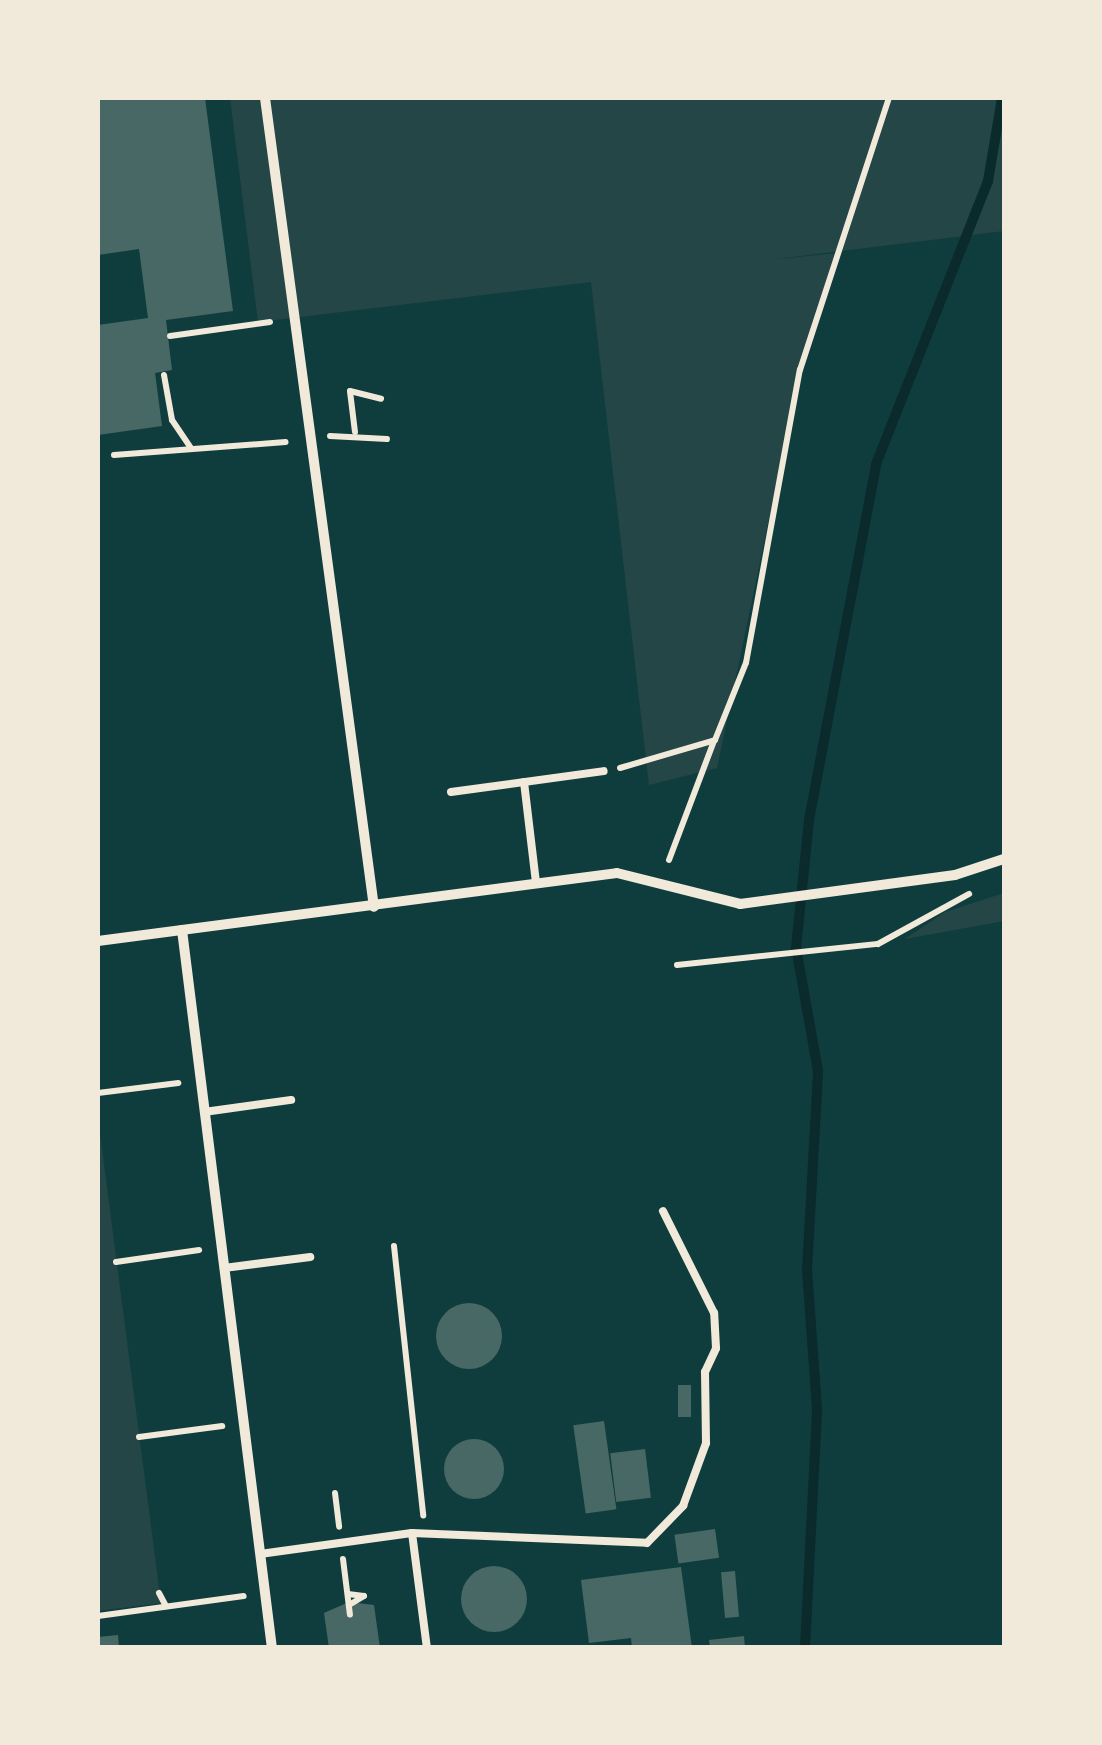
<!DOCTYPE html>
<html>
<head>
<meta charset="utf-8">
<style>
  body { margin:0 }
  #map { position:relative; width:1102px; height:1745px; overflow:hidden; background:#0f3d3e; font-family:Roboto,sans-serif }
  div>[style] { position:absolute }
  .green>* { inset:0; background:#244646 }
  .stream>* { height:10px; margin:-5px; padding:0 5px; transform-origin:5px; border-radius:5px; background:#0a2a2b }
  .building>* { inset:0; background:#486865; transform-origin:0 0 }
  .round { border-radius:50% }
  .path>* { height:6px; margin:-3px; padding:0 3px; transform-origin:3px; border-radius:3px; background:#f1e9da }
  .service>* { height:8px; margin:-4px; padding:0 4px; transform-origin:4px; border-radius:4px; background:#f1e9da }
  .minor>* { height:10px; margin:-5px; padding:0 5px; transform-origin:5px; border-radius:5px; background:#f1e9da }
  span { translate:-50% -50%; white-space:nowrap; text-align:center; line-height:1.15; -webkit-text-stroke:8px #f1e9da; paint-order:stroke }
  .frame { position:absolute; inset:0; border:100px solid #f1e9da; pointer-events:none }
</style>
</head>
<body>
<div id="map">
  <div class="green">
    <i style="clip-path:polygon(230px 98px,1004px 98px,1004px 231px,768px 260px,838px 253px,800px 370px,717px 768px,649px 785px,591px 282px,258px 322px)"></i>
    <i style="clip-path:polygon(1004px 893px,1004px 921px,905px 939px,945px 912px)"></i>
    <i style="clip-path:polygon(98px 1118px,161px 1603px,98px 1611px)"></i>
  </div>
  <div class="stream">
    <i style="left:805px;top:1648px;width:239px;rotate:-87.1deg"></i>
    <i style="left:817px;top:1409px;width:139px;rotate:-94.1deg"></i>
    <i style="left:807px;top:1270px;width:199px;rotate:-86.8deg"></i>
    <i style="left:818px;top:1071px;width:125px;rotate:-100.1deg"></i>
    <i style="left:796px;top:948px;width:129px;rotate:-84.2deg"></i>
    <i style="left:809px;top:820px;width:362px;rotate:-79.3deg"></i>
    <i style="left:876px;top:464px;width:304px;rotate:-68.4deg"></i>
    <i style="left:988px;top:181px;width:84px;rotate:-80.4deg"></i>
  </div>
  <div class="building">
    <i style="clip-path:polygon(98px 98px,205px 98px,233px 311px,166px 320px,172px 370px,155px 373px,162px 426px,98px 435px,98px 325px,148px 318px,139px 249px,98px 255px)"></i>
    <i class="round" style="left:436px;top:1303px;width:66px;height:66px"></i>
    <i style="left:678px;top:1385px;width:13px;height:32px"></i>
    <i style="left:604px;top:1421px;width:89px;height:31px;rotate:82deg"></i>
    <i class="round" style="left:444px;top:1439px;width:60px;height:60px"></i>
    <i style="left:645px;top:1449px;width:49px;height:35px;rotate:83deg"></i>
    <i style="left:715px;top:1529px;width:29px;height:41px;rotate:82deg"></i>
    <i class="round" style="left:461px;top:1566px;width:66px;height:66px"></i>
    <i style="clip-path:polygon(681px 1567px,692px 1648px,632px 1648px,631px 1638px,589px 1643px,581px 1580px)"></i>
    <i style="left:735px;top:1571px;width:46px;height:14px;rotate:85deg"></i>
    <i style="clip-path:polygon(349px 1602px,374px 1605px,380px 1648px,329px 1648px,324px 1613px)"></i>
    <i style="clip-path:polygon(118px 1635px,119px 1648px,98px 1648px,98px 1637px)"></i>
    <i style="clip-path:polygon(744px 1636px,745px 1648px,710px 1648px,709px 1640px)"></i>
  </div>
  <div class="path">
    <i style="left:170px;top:336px;width:101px;rotate:-8deg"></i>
    <i style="left:164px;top:375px;width:46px;rotate:79.9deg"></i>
    <i style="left:172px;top:420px;width:34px;rotate:56deg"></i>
    <i style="left:355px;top:432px;width:41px;rotate:-97deg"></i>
    <i style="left:350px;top:391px;width:32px;rotate:14deg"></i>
    <i style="left:330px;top:436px;width:57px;rotate:3deg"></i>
    <i style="left:114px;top:455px;width:172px;rotate:-4.3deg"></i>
    <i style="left:620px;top:768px;width:99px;rotate:-16.4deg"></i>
    <i style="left:715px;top:740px;width:83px;rotate:-68.1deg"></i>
    <i style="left:746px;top:663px;width:298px;rotate:-79.6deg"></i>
    <i style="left:800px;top:370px;width:286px;rotate:-71.9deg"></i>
    <i style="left:669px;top:860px;width:127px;rotate:-69.3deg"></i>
    <i style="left:677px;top:965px;width:202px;rotate:-6deg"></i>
    <i style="left:878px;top:944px;width:104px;rotate:-28.8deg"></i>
    <i style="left:98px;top:1093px;width:81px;rotate:-7.1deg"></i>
    <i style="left:394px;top:1246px;width:271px;rotate:83.8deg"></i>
    <i style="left:116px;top:1262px;width:84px;rotate:-8.2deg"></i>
    <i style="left:139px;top:1437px;width:84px;rotate:-7.5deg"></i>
    <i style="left:335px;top:1493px;width:34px;rotate:83deg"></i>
    <i style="left:343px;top:1559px;width:56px;rotate:82.9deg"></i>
    <i style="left:159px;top:1593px;width:15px;rotate:62deg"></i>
    <i style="left:348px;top:1594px;width:16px;rotate:7deg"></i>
    <i style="left:364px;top:1596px;width:17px;rotate:149deg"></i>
    <i style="left:98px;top:1616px;width:147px;rotate:-7.8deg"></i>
  </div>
  <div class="service">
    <i style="left:524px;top:782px;width:102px;rotate:83.2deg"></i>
    <i style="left:451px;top:792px;width:154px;rotate:-7.8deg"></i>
    <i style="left:204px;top:1112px;width:88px;rotate:-7.9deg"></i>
    <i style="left:224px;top:1268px;width:87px;rotate:-7.3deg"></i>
    <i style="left:412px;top:1533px;width:235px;rotate:2.4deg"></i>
    <i style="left:647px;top:1543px;width:52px;rotate:-45.8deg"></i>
    <i style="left:683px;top:1506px;width:67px;rotate:-69.9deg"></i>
    <i style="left:706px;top:1443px;width:71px;rotate:-90.8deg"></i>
    <i style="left:705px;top:1372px;width:26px;rotate:-65deg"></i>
    <i style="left:716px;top:1348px;width:35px;rotate:-93deg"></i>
    <i style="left:714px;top:1313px;width:114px;rotate:-116.6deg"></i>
    <i style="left:260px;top:1554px;width:153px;rotate:-7.9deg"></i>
    <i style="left:412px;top:1533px;width:116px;rotate:82.6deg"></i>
  </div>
  <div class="minor">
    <i style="left:265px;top:98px;width:816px;rotate:82.33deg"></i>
    <i style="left:182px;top:930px;width:724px;rotate:82.86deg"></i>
    <i style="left:98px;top:941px;width:523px;rotate:-7.46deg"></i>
    <i style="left:617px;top:873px;width:127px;rotate:14.1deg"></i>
    <i style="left:740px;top:904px;width:217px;rotate:-7.7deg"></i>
    <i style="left:955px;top:875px;width:52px;rotate:-18.1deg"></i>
  </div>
  <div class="frame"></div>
</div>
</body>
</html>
